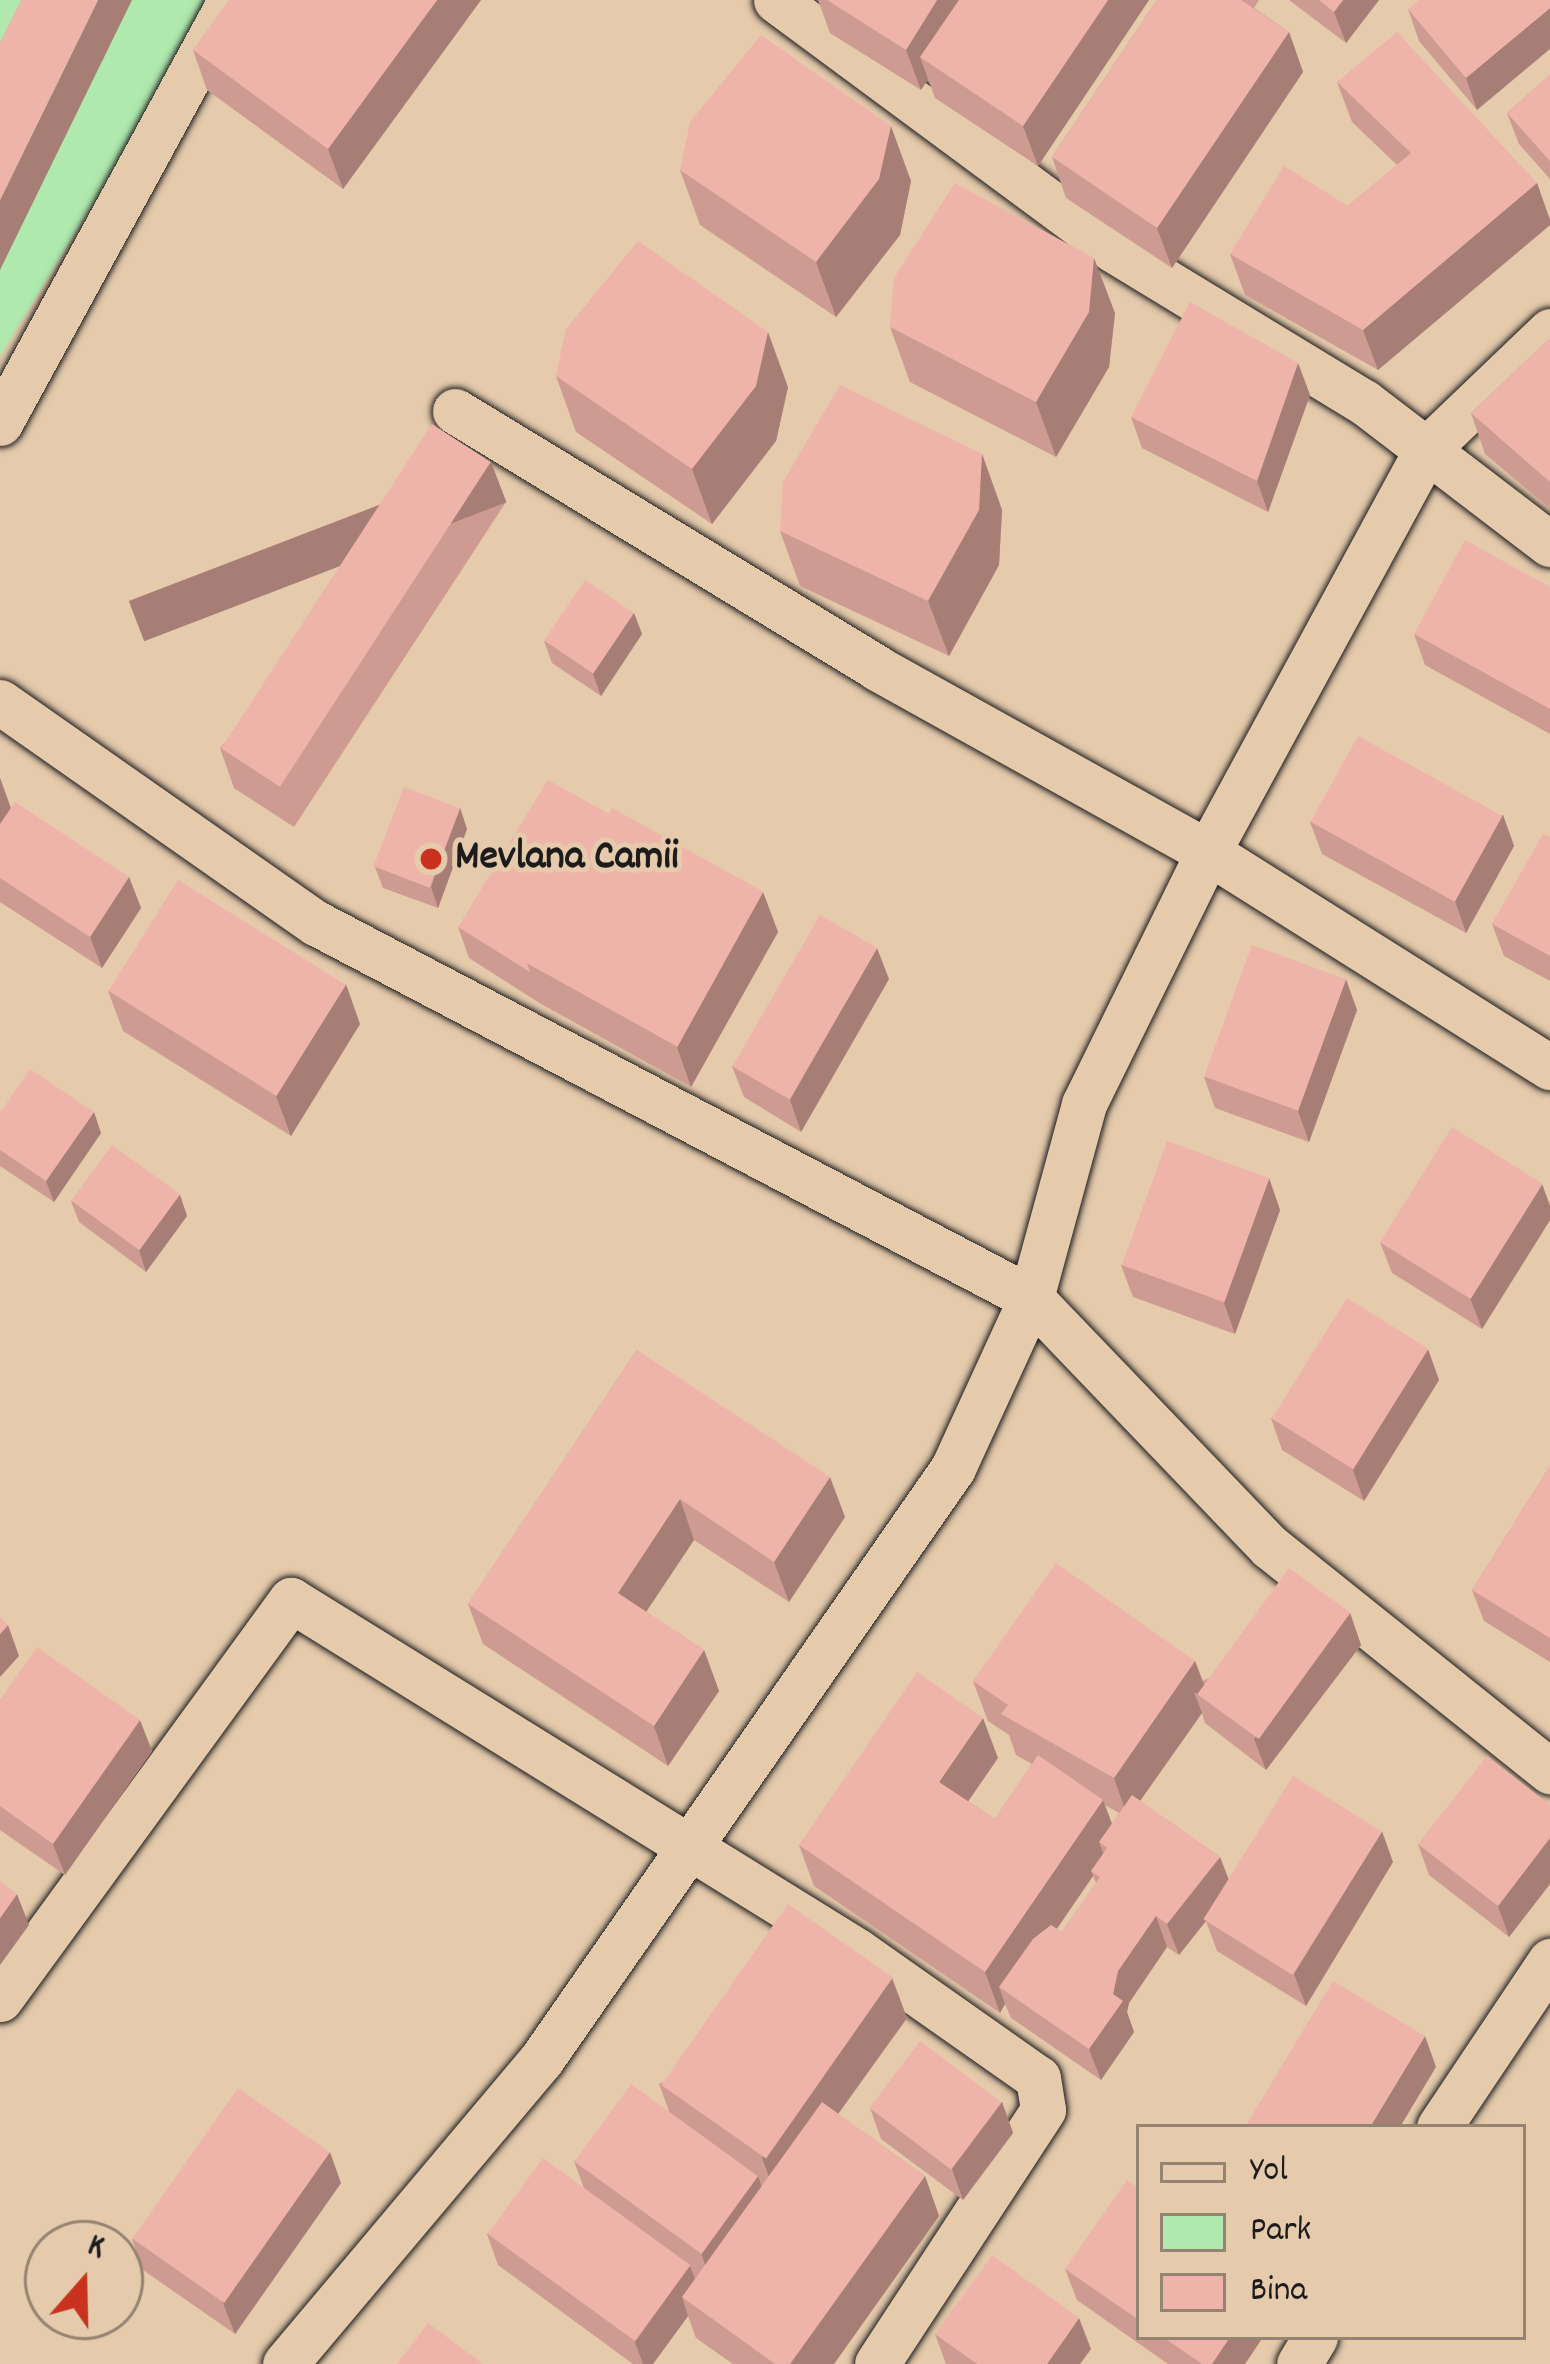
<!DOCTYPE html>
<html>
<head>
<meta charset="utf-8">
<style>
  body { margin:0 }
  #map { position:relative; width:1550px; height:2364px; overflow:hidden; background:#e5caac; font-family:Dekko,sans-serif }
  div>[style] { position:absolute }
  .green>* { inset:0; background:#afe9ae }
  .roads { filter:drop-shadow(0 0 3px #1c1c1c) drop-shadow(0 0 3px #1c1c1c) }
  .minor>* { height:45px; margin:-22.5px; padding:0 22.5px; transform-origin:22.5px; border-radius:22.5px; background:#e5caac }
  .wall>* { inset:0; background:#cd9b91 }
  .shaded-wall>* { inset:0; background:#a77e76; transform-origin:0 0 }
  .building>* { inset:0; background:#eeb4a9; transform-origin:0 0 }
  .dots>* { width:33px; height:33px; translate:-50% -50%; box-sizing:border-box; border:6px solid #e5caac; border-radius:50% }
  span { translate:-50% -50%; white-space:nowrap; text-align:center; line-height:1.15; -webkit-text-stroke:10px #e5caac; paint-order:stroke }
  .poi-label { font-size:42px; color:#1c1c1c; font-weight:700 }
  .left { translate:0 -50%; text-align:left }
  .legend { position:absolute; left:1136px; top:2124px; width:390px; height:216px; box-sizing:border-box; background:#e5caac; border:3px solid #958472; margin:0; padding:15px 21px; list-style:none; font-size:36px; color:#1c1c1c }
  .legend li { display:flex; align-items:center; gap:24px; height:60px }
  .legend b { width:60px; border:3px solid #958472 }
  .north { position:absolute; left:24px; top:2220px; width:120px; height:120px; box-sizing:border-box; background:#e5caac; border:3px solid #958472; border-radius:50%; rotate:20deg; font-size:33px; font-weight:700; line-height:48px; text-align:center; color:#1c1c1c }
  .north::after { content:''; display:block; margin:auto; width:42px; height:54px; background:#c8321e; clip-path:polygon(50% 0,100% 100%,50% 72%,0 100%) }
</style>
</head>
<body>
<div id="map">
  <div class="green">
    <i style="clip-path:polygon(0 0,218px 0,0 356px)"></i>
  </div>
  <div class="roads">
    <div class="minor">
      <i style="left:776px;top:0;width:418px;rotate:36.5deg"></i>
      <i style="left:1112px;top:249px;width:295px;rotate:31.3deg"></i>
      <i style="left:1364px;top:402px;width:234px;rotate:37.4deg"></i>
      <i style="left:455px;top:411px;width:494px;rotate:31.3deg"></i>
      <i style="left:877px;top:668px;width:379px;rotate:29.1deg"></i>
      <i style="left:1208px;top:852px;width:404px;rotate:32.2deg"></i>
      <i style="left:0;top:423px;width:482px;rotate:-61.4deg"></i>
      <i style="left:0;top:702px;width:386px;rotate:35deg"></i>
      <i style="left:316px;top:923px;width:807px;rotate:27.68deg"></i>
      <i style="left:1031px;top:1298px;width:345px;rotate:46.2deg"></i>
      <i style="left:1270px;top:1547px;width:359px;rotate:38.7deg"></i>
      <i style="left:0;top:1999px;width:494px;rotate:-53.9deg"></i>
      <i style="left:291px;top:1600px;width:666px;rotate:31.8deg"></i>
      <i style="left:857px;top:1951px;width:221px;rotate:35.1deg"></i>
      <i style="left:1038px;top:2078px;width:32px;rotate:81deg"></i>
      <i style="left:1043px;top:2110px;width:303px;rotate:123.2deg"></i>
      <i style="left:1439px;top:2127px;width:200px;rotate:-56.2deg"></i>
      <i style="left:285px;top:2364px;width:397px;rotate:-49.9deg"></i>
      <i style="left:541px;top:2060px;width:721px;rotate:-55.16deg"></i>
      <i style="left:953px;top:1468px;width:187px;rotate:-65.4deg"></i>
      <i style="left:1031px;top:1298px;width:201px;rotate:-74.7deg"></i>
      <i style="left:1084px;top:1104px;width:281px;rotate:-63.8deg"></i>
      <i style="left:1208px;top:852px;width:457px;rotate:-61.5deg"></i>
      <i style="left:1426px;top:450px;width:172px;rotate:-43.8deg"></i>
      <i style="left:1299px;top:2364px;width:31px;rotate:-59deg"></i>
    </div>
  </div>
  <div class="wall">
    <i style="clip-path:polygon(481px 0,343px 189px,207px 90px,193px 50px)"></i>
    <i style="clip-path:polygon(818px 0,1149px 0,1038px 166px,935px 98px,928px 79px,921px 90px,830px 33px)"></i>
    <i style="clip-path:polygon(1157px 0,1259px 0,1254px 8px,1289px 32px,1303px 72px,1172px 268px,1066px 198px,1052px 157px)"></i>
    <i style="clip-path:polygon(1289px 0,1379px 0,1346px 43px)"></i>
    <i style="clip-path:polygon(1550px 0,1477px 110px,1419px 41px,1408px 9px)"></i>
    <i style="clip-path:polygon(1550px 75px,1550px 179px,1519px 144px,1507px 113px)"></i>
    <i style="clip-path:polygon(1337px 82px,1537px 183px,1550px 220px,1550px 225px,1378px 370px,1245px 295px,1230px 254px,1348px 206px,1397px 165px,1352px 122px)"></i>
    <i style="clip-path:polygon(680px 170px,911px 181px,900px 235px,836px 317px,700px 225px)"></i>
    <i style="clip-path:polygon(1115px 313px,1109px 367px,1056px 457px,910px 382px,890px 327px)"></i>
    <i style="clip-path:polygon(1550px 338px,1550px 509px,1485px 454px,1471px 413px)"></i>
    <i style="clip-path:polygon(1298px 363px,1310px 395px,1268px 512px,1142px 448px,1131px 417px)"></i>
    <i style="clip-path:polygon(556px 376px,788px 387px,776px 441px,712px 524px,576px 432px)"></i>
    <i style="clip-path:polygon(982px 454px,1002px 510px,999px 565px,949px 656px,800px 586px,780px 531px)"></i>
    <i style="clip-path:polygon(491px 462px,506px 502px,294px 827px,234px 788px,220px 748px)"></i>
    <i style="clip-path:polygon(1550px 587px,1550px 734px,1425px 665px,1414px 634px)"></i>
    <i style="clip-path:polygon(634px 613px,642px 634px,601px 696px,552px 663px,544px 641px)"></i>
    <i style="clip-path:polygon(0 778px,11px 808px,129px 877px,141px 908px,102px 968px,0 902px)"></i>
    <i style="clip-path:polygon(460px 808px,467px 829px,438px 908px,383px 888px,375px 867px)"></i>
    <i style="clip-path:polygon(1503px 815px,1514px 846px,1466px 933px,1322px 854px,1310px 822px)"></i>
    <i style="clip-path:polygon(1550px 837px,1550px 981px,1504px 956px,1492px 924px)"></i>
    <i style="clip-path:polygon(763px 892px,778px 932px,691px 1087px,541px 1004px,469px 958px,458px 927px)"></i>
    <i style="clip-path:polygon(889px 979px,801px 1132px,744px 1097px,732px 1066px)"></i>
    <i style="clip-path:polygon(108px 991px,360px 1024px,291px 1136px,123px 1031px)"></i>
    <i style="clip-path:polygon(1357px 1010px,1309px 1142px,1215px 1108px,1204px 1077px)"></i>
    <i style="clip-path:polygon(0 1113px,101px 1133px,54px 1202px,0 1166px)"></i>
    <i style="clip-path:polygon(1269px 1178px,1280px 1210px,1235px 1334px,1133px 1297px,1121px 1265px)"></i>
    <i style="clip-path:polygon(1542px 1184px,1550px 1206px,1550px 1220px,1482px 1329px,1392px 1273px,1380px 1242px)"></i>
    <i style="clip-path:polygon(180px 1195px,187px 1216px,146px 1272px,79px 1222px,71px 1201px)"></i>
    <i style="clip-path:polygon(637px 1350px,845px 1517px,789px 1602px,694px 1540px,646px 1612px,704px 1650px,719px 1691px,668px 1766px,483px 1644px,468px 1604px)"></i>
    <i style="clip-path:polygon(1439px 1380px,1364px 1501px,1282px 1450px,1271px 1418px)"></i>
    <i style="clip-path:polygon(1550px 1466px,1550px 1662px,1484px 1621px,1472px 1590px)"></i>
    <i style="clip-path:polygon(evenodd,1350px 1613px,1361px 1645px,1266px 1770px,1205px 1723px,1202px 1713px,1140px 1801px,1220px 1857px,1229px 1881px,1393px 1862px,1306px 2006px,1217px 1951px,1206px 1921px,1179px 1955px,1167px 1947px,1129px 2003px,1127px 2012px,1134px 2032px,1101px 2080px,1011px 2018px,1005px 2004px,1000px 2013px,814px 1886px,799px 1845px,998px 1758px,968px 1801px,995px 1819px,1032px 1764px,1016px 1755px,1009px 1735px,988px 1721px,973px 1681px,1195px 1661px,1203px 1681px,1350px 1613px,1105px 1805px,1119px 1813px,1112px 1824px,1105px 1805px,1350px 1613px,1093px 1876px,1096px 1883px,1062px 1932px,1057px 1929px,1093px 1876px)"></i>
    <i style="clip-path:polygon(0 1700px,152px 1751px,65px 1875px,0 1830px)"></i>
    <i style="clip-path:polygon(1550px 1805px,1550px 1884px,1509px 1937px,1429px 1875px,1418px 1844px)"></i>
    <i style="clip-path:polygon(892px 1978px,907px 2018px,838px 2114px,925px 2176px,939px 2216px,834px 2364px,733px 2364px,696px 2338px,688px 2316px,653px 2364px,633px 2364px,498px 2265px,487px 2234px,584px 2188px,574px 2161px,669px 2111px,659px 2084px)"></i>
    <i style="clip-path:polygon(1002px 2102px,1013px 2133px,963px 2200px,881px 2139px,870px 2108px)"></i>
    <i style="clip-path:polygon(341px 2183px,235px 2334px,143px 2270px,132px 2239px)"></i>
    <i style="clip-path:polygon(1139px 2188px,1139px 2337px,1263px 2337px,1245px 2364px,1168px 2364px,1077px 2300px,1065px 2269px)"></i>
    <i style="clip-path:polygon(935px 2334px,1091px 2349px,1080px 2364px,946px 2364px)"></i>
  </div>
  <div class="shaded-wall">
    <i style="clip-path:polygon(98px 0,132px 0,0 270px,0 200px)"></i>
    <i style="clip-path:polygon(437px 0,481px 0,343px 189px,328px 149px)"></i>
    <i style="clip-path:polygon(937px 0,977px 0,920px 57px,928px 79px,921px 90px,906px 50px)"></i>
    <i style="clip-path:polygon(1108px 0,1149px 0,1038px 166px,1023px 126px)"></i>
    <i style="clip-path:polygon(1343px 0,1379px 0,1346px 43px,1334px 12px)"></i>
    <i style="clip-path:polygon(1550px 8px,1550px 49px,1477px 110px,1466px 78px)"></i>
    <i style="clip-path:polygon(1289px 32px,1303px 72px,1172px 268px,1157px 228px)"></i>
    <i style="clip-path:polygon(891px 126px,911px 181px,900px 235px,836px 317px,816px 262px)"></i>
    <i style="clip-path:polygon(1537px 183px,1550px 220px,1550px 225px,1378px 370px,1363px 330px)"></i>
    <i style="clip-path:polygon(1094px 258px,1115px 313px,1109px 367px,1056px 457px,1036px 402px)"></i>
    <i style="clip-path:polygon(768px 332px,788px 387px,776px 441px,712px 524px,692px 469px)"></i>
    <i style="clip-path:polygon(1298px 363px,1310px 395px,1268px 512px,1257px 481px)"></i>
    <i style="clip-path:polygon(982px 454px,1002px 510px,999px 565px,949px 656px,928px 601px)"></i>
    <i style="left:491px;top:462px;width:43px;height:388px;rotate:69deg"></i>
    <i style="clip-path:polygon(634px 613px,642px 634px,601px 696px,593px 674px)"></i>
    <i style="clip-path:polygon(0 778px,11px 809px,0 826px)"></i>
    <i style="clip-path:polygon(460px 808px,467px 829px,438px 908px,431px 887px)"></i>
    <i style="clip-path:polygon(1503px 815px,1514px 846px,1466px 933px,1455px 901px)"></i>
    <i style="clip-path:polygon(129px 877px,141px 908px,102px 968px,90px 937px)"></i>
    <i style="clip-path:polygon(763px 892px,778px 932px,691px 1087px,677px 1047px)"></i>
    <i style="clip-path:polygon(877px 948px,889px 979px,801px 1132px,790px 1100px)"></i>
    <i style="clip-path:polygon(1346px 979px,1357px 1010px,1309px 1142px,1298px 1111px)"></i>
    <i style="clip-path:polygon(346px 984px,360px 1024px,291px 1136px,276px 1096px)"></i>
    <i style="clip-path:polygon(94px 1112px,101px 1133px,54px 1202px,46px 1181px)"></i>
    <i style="clip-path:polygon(1269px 1178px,1280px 1210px,1235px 1334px,1224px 1303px)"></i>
    <i style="clip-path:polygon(1542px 1184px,1550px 1206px,1550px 1220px,1482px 1329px,1470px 1298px)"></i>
    <i style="clip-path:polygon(180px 1195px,187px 1216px,146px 1272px,139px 1250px)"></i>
    <i style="clip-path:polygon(1428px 1349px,1439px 1380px,1364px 1501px,1353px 1470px)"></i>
    <i style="clip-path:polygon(830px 1477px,845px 1517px,789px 1602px,774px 1562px)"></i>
    <i style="clip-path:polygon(680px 1499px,694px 1540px,632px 1633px,618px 1593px)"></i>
    <i style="clip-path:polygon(1350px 1613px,1361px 1645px,1266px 1770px,1254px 1739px)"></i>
    <i style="clip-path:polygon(8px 1625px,19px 1656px,0 1677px,0 1634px)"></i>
    <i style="clip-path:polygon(704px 1650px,719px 1691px,668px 1766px,654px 1726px)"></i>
    <i style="clip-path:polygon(1195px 1661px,1210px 1701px,1194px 1692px,1202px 1713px,1128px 1818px,1114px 1778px)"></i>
    <i style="clip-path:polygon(983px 1718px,998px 1758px,954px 1822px,939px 1782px)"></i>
    <i style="clip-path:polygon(140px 1720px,152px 1751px,65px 1875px,53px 1844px)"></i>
    <i style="clip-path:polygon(1103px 1800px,1118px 1840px,1107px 1848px,1099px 1842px,1105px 1859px,1091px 1871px,1093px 1876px,1011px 1995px,999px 1987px,1005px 2004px,1000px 2013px,985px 1972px)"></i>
    <i style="clip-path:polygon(1382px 1831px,1393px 1862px,1306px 2006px,1294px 1974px)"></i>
    <i style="clip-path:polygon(1550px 1838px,1550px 1884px,1509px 1937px,1498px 1906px)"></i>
    <i style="clip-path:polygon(1220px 1857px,1232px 1888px,1179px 1955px,1167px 1924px)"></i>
    <i style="clip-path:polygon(17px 1894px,29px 1925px,0 1965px,0 1918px)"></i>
    <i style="clip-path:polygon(1156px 1916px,1167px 1947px,1129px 2003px,1127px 2012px,1134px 2032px,1101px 2080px,1089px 2049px,1113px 1994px,1118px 1971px)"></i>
    <i style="clip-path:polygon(892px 1978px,907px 2018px,777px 2199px,762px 2158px)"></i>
    <i style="clip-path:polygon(1425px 2036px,1436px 2067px,1400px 2127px,1370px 2127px)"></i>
    <i style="clip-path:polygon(1002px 2102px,1013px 2133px,963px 2200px,952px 2169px)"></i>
    <i style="clip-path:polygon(330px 2152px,341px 2183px,235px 2334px,223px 2303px)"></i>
    <i style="clip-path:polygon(758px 2176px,769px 2207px,712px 2284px,701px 2253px)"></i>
    <i style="clip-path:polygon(925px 2176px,939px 2216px,834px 2364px,790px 2364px)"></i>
    <i style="clip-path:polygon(690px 2266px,702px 2297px,682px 2297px,688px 2316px,653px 2364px,643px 2364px,635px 2342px)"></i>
    <i style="clip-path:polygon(1079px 2318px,1091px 2349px,1080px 2364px,1047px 2364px)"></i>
    <i style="clip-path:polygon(1230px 2337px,1263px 2337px,1245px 2364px,1212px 2364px)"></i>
  </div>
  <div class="building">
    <i style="clip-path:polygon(21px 0,98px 0,0 200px,0 42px)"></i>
    <i style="clip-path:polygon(229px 0,437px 0,328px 149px,193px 50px)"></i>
    <i style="clip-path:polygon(827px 0,937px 0,906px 50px)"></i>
    <i style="clip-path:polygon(959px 0,1108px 0,1023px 126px,920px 57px)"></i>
    <i style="clip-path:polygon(1157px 0,1241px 0,1289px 32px,1157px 228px,1052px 157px)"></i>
    <i style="clip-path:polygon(1319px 0,1343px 0,1334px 12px)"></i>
    <i style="clip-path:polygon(1419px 0,1550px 0,1550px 8px,1466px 78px,1408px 9px)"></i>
    <i style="clip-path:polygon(1397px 32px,1537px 183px,1363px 330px,1230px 254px,1284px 166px,1348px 206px,1411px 153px,1337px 82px)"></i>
    <i style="clip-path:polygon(761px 35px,891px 126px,879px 179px,816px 262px,680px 170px,690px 122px)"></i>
    <i style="clip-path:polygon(1550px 75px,1550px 161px,1507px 113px)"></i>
    <i style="clip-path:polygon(955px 183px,1094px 258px,1089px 312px,1036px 402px,890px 327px,894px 278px)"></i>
    <i style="clip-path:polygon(638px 241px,768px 332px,756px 386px,692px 469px,556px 376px,566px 329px)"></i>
    <i style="clip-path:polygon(1190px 302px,1298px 363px,1257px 481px,1131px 417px)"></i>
    <i style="clip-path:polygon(1550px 338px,1550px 482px,1471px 413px)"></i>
    <i style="clip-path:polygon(840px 385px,982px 454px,979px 510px,928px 601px,780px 531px,783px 482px)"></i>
    <i style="left:432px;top:424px;width:70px;height:387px;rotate:33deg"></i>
    <i style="clip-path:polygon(1465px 540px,1550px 587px,1550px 709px,1414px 634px)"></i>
    <i style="left:585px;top:580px;width:59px;height:73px;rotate:34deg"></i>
    <i style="left:1358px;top:736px;width:165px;height:98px;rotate:29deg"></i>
    <i style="clip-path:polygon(548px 780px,609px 814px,527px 963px,530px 972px,458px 927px)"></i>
    <i style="left:404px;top:787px;width:60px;height:85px;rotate:21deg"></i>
    <i style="clip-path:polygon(15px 802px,129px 877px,90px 937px,0 878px,0 824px)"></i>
    <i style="left:612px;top:808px;width:173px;height:177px;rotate:29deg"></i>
    <i style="clip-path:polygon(1543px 834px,1550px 837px,1550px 956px,1492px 924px)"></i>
    <i style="left:178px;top:880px;width:198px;height:131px;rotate:32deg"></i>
    <i style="left:820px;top:915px;width:66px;height:175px;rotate:30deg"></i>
    <i style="left:1252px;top:945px;width:100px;height:140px;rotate:20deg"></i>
    <i style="clip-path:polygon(30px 1069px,94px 1112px,46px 1181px,0 1150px,0 1113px)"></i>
    <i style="left:1452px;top:1127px;width:107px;height:136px;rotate:32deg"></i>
    <i style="left:1167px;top:1141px;width:109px;height:132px;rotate:20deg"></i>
    <i style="left:112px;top:1145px;width:84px;height:69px;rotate:36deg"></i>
    <i style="left:1347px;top:1298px;width:96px;height:142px;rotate:32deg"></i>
    <i style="clip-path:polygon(637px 1350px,830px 1477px,774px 1562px,680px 1499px,618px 1593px,704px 1650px,654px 1726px,468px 1604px)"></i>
    <i style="clip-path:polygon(1550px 1466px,1550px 1638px,1472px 1590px)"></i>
    <i style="clip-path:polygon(1056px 1563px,1195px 1661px,1114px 1778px,1001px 1714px,1008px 1705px,973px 1681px)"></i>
    <i style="left:1289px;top:1568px;width:76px;height:156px;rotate:36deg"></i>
    <i style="clip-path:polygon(0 1617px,8px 1625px,0 1634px)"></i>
    <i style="clip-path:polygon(37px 1647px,140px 1720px,53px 1844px,0 1806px,0 1700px)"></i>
    <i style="clip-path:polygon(917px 1672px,983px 1718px,939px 1782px,995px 1819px,1038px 1755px,1103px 1800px,985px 1972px,799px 1845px)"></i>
    <i style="clip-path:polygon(1487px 1756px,1550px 1805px,1550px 1838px,1498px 1906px,1418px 1844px)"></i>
    <i style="left:1293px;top:1776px;width:105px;height:169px;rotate:32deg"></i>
    <i style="clip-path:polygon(1132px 1795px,1220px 1857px,1167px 1924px,1156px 1916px,1118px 1971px,1113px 1994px,1123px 2001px,1089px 2049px,999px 1987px,1033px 1939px,1051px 1925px,1062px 1932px,1100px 1877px,1091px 1871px,1107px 1848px,1099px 1842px)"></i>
    <i style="clip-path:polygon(0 1881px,17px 1894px,0 1918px)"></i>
    <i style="left:788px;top:1904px;width:128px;height:221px;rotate:35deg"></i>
    <i style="clip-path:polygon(1333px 1981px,1425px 2036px,1370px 2127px,1245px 2127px)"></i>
    <i style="left:920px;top:2041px;width:102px;height:84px;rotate:37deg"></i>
    <i style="left:631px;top:2084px;width:157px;height:96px;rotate:36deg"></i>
    <i style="left:238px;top:2088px;width:112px;height:184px;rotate:35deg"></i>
    <i style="clip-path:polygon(822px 2102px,925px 2176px,790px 2364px,775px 2364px,682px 2297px)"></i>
    <i style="left:543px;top:2158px;width:182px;height:94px;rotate:36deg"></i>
    <i style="clip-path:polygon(1127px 2180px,1139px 2188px,1139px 2320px,1065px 2269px)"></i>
    <i style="clip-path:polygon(992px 2255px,1079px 2318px,1047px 2364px,977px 2364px,935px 2334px)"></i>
    <i style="clip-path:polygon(428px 2323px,483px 2364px,397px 2364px)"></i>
    <i style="clip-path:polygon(1163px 2337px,1230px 2337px,1212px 2364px,1202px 2364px)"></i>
  </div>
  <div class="dots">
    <i style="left:431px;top:859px;background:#c8321e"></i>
  </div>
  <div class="poi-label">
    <span class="left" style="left:455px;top:859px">Mevlana Camii</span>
  </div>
  <ul class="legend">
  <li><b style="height:15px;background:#e5caac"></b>Yol</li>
  <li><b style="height:33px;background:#afe9ae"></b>Park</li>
  <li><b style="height:33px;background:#eeb4a9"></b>Bina</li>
  </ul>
  <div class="north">K</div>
</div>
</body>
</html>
